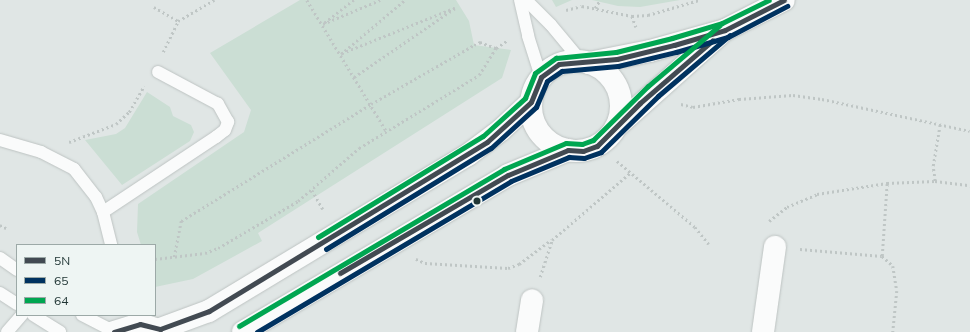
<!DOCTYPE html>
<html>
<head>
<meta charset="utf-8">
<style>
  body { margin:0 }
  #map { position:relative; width:970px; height:332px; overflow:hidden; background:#e0e6e5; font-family:Mulish,sans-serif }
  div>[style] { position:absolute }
  .green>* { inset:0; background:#cbded4 }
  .path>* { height:2.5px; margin-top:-1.25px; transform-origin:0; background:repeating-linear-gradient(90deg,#bfc6c5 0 2px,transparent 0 5px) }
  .roads { filter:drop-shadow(0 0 1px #bdc3c2) drop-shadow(0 0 1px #bdc3c2) }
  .service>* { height:12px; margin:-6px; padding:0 6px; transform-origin:6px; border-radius:6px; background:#fafbfb }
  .minor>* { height:22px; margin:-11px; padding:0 11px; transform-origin:11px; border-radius:11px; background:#fafbfb }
  .tertiary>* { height:22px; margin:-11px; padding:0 11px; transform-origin:11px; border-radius:11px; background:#fafbfb }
  .tertiary>.ring { margin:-11px; padding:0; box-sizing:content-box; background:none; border:22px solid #fafbfb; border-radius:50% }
  .bus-1>* { height:5px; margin:-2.5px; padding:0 2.5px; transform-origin:2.5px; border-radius:2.5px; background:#424a52 }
  .bus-2>* { height:5px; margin:-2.5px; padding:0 2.5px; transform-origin:2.5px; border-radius:2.5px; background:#003260 }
  .bus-3>* { height:5px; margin:-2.5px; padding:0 2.5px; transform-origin:2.5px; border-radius:2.5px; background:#00a651 }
  .dots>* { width:11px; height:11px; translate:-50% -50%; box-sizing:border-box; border:2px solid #eef5f3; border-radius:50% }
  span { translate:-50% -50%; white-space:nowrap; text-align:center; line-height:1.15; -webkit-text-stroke:3.5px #eef5f3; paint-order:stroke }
  .legend { position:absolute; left:16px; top:244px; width:140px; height:72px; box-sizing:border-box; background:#eef5f3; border:1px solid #9ca9a7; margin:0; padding:5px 7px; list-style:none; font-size:12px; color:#213635 }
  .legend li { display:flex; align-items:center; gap:8px; height:20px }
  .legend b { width:20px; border:1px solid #9ca9a7 }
</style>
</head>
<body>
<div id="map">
  <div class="green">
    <i style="clip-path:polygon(300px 0,456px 0,469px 21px,474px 45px,511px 50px,502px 78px,258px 233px,262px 241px,193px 279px,155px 287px,155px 245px,141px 245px,137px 232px,138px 204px,244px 132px,251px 110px,210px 53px)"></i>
    <i style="clip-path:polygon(552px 0,572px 0,556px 7px)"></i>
    <i style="clip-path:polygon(592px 0,680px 0,640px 7px,618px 6px)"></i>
    <i style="clip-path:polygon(147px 92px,170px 107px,173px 116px,191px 125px,194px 132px,190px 141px,122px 185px,85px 140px,116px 134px,125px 128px)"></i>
  </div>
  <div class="path">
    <i style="left:307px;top:0;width:154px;rotate:58.8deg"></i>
    <i style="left:354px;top:0;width:39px;rotate:142deg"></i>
    <i style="left:323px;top:24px;width:62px;rotate:-22.8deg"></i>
    <i style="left:154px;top:7px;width:28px;rotate:30deg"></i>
    <i style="left:595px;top:8px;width:9px;rotate:-58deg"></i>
    <i style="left:566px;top:10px;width:16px;rotate:-14deg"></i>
    <i style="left:582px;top:6px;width:51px;rotate:11.3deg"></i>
    <i style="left:632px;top:16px;width:16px;rotate:-4deg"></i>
    <i style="left:648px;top:15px;width:53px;rotate:-16.4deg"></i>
    <i style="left:632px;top:16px;width:12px;rotate:70deg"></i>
    <i style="left:163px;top:52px;width:34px;rotate:-64deg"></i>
    <i style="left:178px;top:21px;width:42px;rotate:-30.3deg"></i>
    <i style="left:354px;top:77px;width:122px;rotate:-34.3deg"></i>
    <i style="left:455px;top:8px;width:123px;rotate:158deg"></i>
    <i style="left:341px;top:54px;width:84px;rotate:-40.2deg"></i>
    <i style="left:681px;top:104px;width:12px;rotate:14deg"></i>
    <i style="left:693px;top:107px;width:47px;rotate:-9.9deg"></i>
    <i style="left:739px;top:99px;width:54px;rotate:-4.2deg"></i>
    <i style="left:793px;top:95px;width:29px;rotate:8deg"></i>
    <i style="left:822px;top:99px;width:151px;rotate:12.2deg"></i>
    <i style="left:69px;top:142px;width:50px;rotate:-21deg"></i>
    <i style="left:116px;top:124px;width:18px;rotate:-43deg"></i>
    <i style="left:129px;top:112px;width:30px;rotate:-60deg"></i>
    <i style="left:617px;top:161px;width:102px;rotate:40.2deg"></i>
    <i style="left:695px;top:227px;width:22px;rotate:51deg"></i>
    <i style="left:935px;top:181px;width:15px;rotate:-98deg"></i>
    <i style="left:933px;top:166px;width:43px;rotate:-80.5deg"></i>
    <i style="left:312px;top:190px;width:22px;rotate:60deg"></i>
    <i style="left:769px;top:221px;width:23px;rotate:-38deg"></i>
    <i style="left:787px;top:207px;width:33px;rotate:-23deg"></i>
    <i style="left:817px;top:194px;width:71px;rotate:-8.9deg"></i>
    <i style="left:887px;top:183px;width:48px;rotate:-2.4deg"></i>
    <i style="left:935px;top:181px;width:35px;rotate:7deg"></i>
    <i style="left:0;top:225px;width:7px;rotate:27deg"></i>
    <i style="left:800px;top:249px;width:82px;rotate:4.9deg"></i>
    <i style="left:882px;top:256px;width:15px;rotate:42deg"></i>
    <i style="left:893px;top:266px;width:25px;rotate:81deg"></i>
    <i style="left:897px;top:291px;width:41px;rotate:95.6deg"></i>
    <i style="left:882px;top:256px;width:73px;rotate:-86.1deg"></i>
    <i style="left:174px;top:257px;width:37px;rotate:-79deg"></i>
    <i style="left:181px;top:221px;width:223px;rotate:-31.6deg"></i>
    <i style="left:371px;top:104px;width:119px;rotate:-29.8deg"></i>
    <i style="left:474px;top:45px;width:7px;rotate:-27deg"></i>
    <i style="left:480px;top:42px;width:17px;rotate:21deg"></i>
    <i style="left:155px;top:259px;width:50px;rotate:-6.8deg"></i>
    <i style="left:205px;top:253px;width:14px;rotate:-21deg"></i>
    <i style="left:218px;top:248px;width:93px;rotate:-30.4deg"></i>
    <i style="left:298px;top:201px;width:81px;rotate:-41deg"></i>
    <i style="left:359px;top:148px;width:140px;rotate:-31.3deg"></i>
    <i style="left:479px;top:75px;width:32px;rotate:-58deg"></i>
    <i style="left:496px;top:48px;width:14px;rotate:-34deg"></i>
    <i style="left:416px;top:259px;width:10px;rotate:24deg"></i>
    <i style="left:425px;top:263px;width:83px;rotate:3.4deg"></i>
    <i style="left:508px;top:268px;width:12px;rotate:-20deg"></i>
    <i style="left:519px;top:264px;width:40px;rotate:-37deg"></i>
    <i style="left:540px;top:277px;width:39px;rotate:-72deg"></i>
    <i style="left:552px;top:240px;width:103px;rotate:-40.7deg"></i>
  </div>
  <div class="roads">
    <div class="service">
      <i style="left:520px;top:0;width:37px;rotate:77deg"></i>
      <i style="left:528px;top:36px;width:43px;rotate:72.4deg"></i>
      <i style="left:526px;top:0;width:35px;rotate:45deg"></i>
      <i style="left:551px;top:25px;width:47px;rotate:50.2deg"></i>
      <i style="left:0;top:140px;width:43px;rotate:16.3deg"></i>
      <i style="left:41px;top:152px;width:37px;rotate:27deg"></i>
      <i style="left:74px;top:169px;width:36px;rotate:52deg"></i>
      <i style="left:96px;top:197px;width:17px;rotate:65deg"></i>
      <i style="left:103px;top:212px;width:34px;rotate:76deg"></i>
      <i style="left:103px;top:212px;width:136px;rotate:-33.6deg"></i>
      <i style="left:216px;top:137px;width:11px;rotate:-38deg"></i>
      <i style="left:225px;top:130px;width:9px;rotate:-69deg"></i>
      <i style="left:228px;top:122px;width:21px;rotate:-119deg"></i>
      <i style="left:218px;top:104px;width:68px;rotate:-151.9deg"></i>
      <i style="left:0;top:258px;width:21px;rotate:35deg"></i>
      <i style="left:0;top:293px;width:20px;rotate:33deg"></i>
      <i style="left:33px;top:315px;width:32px;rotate:32deg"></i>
      <i style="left:82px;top:315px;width:37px;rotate:27deg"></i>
      <i style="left:7px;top:332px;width:23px;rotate:-49deg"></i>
    </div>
    <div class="minor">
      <i style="left:527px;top:332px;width:32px;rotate:-81deg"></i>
      <i style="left:763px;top:332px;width:86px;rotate:-82deg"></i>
    </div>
    <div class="tertiary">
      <i class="ring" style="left:531px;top:61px;width:68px;height:68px"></i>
      <i style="left:589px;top:63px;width:62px;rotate:-11.1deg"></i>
      <i style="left:650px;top:51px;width:78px;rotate:-15.6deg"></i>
      <i style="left:725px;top:30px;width:66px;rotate:-27deg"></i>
      <i style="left:617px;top:126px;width:137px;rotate:-41.7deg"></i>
      <i style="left:160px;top:329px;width:52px;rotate:-20.2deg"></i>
      <i style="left:209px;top:311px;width:302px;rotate:-31.1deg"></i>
      <i style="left:468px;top:155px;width:41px;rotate:-37.1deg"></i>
      <i style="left:501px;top:130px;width:41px;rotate:-43deg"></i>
      <i style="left:114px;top:332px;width:27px;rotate:-17deg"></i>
      <i style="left:140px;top:324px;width:25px;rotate:18deg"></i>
      <i style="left:243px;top:332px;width:308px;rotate:-30.6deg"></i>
      <i style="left:508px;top:175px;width:65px;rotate:-22.6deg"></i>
    </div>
  </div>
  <div class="bus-1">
    <i style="left:340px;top:273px;width:194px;rotate:-30.3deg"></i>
    <i style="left:508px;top:175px;width:65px;rotate:-22.6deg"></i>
    <i style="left:568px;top:150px;width:15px;rotate:4deg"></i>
    <i style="left:583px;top:151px;width:15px;rotate:-20deg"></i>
    <i style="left:597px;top:146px;width:61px;rotate:-45deg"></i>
    <i style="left:640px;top:103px;width:96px;rotate:-40.8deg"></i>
    <i style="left:114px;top:332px;width:27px;rotate:-17deg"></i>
    <i style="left:140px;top:324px;width:21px;rotate:14deg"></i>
    <i style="left:160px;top:329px;width:52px;rotate:-20.2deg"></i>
    <i style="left:209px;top:311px;width:325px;rotate:-31.3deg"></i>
    <i style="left:487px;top:142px;width:59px;rotate:-42.3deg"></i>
    <i style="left:531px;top:102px;width:27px;rotate:-68deg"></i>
    <i style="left:541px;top:77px;width:22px;rotate:-36deg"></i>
    <i style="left:559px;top:64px;width:58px;rotate:-4.9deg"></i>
    <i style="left:617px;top:59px;width:59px;rotate:-13.8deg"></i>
    <i style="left:674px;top:45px;width:53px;rotate:-16.4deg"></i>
    <i style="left:725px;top:30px;width:66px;rotate:-27deg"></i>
  </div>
  <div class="bus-2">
    <i style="left:326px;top:249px;width:193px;rotate:-31.5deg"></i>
    <i style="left:491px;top:148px;width:61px;rotate:-42.3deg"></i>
    <i style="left:536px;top:107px;width:28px;rotate:-67deg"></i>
    <i style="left:547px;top:81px;width:18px;rotate:-34deg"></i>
    <i style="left:562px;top:71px;width:56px;rotate:-5.1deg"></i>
    <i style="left:618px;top:66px;width:60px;rotate:-13.6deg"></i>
    <i style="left:676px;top:52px;width:54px;rotate:-16.1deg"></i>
    <i style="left:728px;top:37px;width:67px;rotate:-27.7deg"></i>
    <i style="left:257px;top:332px;width:295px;rotate:-30.7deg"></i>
    <i style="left:511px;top:181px;width:63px;rotate:-22.5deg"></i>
    <i style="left:569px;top:157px;width:15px;rotate:4deg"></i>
    <i style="left:584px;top:158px;width:18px;rotate:-19deg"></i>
    <i style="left:601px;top:152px;width:80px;rotate:-44.5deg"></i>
    <i style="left:658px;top:96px;width:94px;rotate:-40.3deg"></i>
  </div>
  <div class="bus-3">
    <i style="left:318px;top:237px;width:193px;rotate:-31.5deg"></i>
    <i style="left:483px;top:136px;width:57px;rotate:-42.1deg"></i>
    <i style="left:525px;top:98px;width:27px;rotate:-68deg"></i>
    <i style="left:535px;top:73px;width:26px;rotate:-36deg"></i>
    <i style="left:556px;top:58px;width:60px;rotate:-5.7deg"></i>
    <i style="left:616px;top:52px;width:58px;rotate:-14deg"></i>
    <i style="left:672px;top:38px;width:52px;rotate:-16.7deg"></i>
    <i style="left:722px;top:23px;width:52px;rotate:-26.1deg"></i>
    <i style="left:239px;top:326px;width:308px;rotate:-30.6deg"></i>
    <i style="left:504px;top:169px;width:67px;rotate:-22.8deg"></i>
    <i style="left:566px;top:143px;width:16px;rotate:4deg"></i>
    <i style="left:582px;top:144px;width:12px;rotate:-20deg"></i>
    <i style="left:593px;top:140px;width:77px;rotate:-44.5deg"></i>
    <i style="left:648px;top:86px;width:94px;rotate:-40.3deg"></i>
  </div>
  <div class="dots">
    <i style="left:477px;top:201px;background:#213635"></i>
  </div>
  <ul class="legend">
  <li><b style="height:5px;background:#424a52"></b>5N</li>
  <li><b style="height:5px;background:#003260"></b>65</li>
  <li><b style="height:5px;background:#00a651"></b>64</li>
  </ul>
</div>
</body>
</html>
